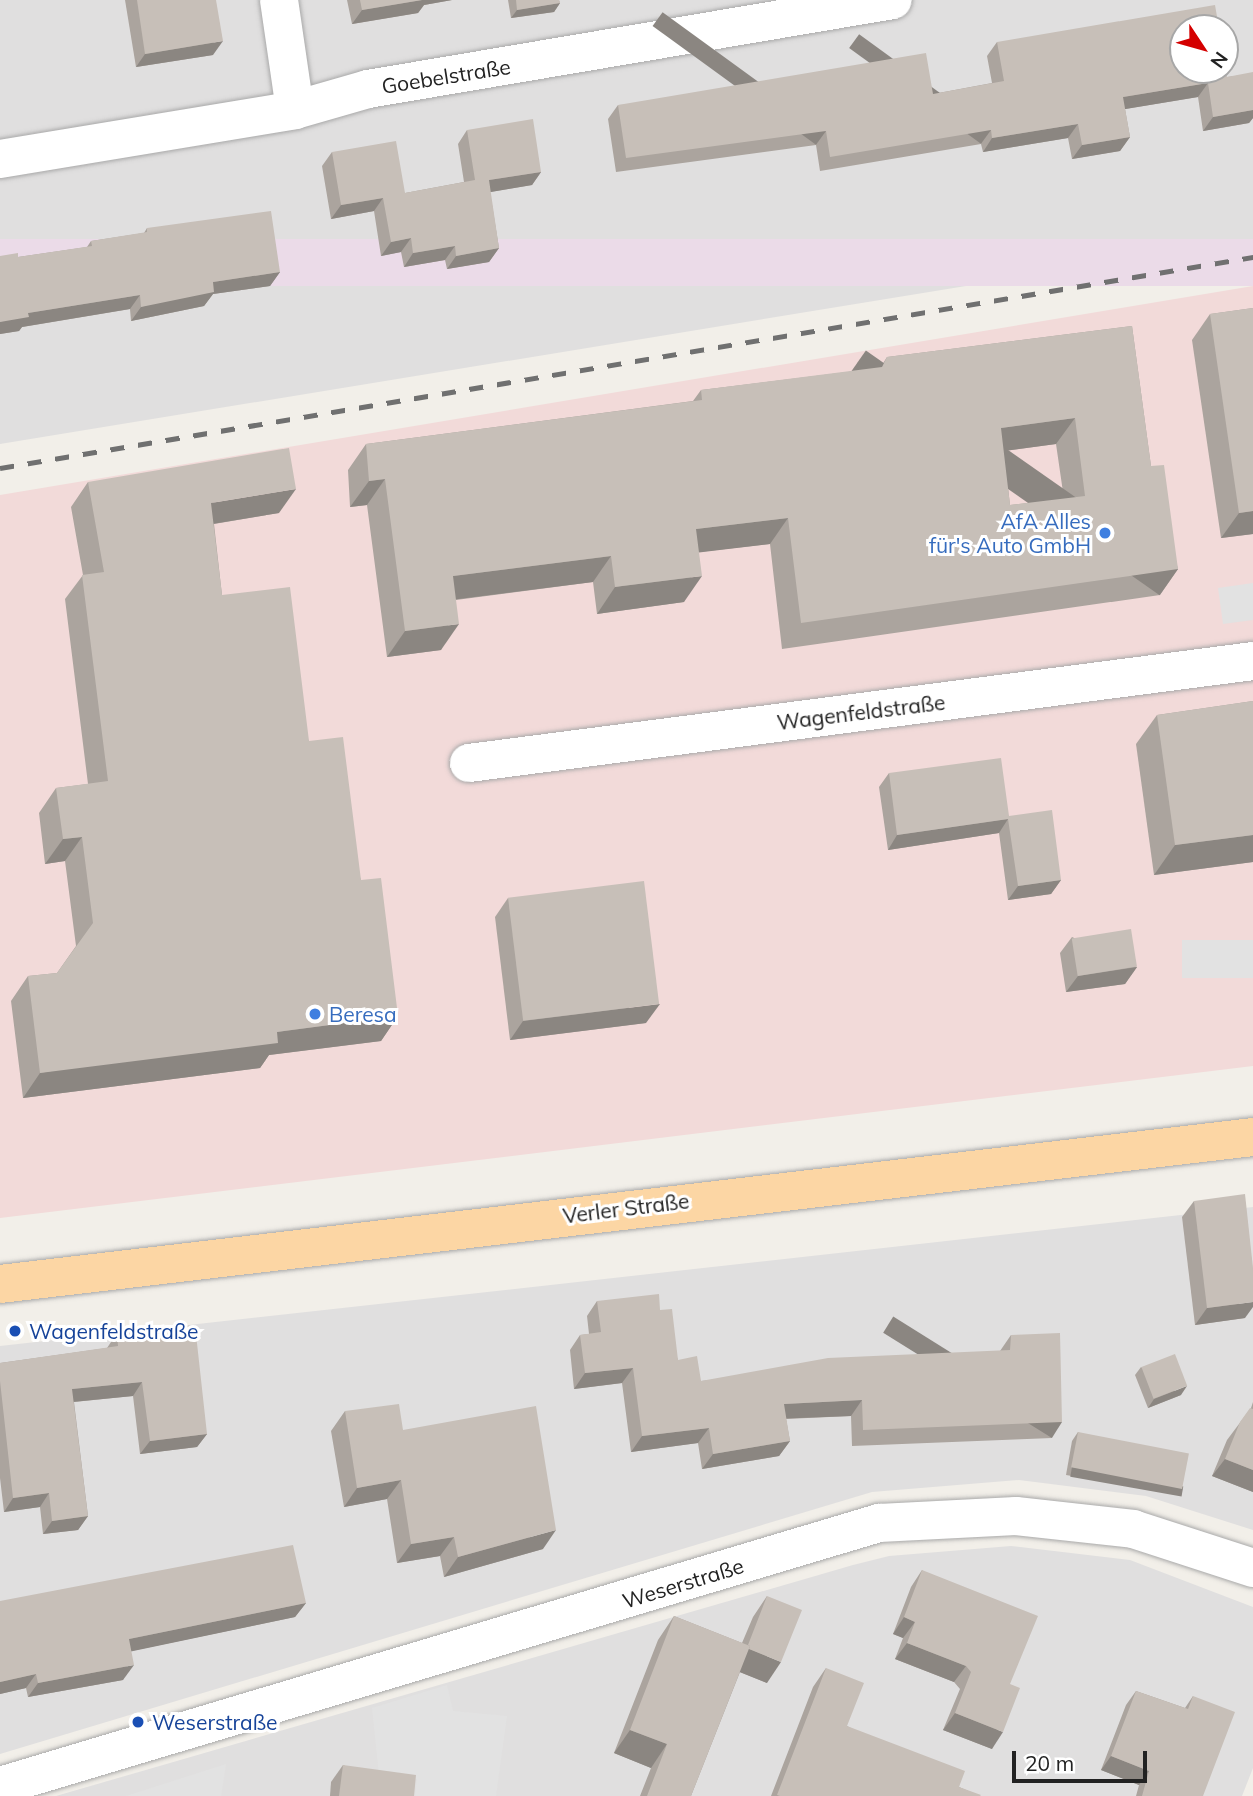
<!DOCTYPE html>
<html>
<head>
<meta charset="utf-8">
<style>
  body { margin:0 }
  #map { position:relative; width:1253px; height:1796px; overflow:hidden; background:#f2efe9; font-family:Mulish,sans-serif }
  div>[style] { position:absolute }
  .residential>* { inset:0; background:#e0dfdf }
  .commercial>* { inset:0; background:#f2dad9 }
  .industrial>* { inset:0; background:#ebdbe8; transform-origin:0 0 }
  .parking>* { inset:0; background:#e2e2e2; transform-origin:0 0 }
  .roads { filter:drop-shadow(0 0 2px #a9a9a9) drop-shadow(0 0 2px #a9a9a9) }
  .minor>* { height:38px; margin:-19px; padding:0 19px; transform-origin:19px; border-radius:19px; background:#fff }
  .major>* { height:38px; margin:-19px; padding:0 19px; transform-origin:19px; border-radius:19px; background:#fcd6a4 }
  .rail>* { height:5px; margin-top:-2.5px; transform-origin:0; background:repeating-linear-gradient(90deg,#707070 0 14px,transparent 0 28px) }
  .wall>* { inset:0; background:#aba49e }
  .shaded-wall>* { inset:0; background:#8b8681; transform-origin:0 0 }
  .building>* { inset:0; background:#c7bfb8; transform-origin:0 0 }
  .dots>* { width:19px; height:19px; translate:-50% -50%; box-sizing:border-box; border:4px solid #fff; border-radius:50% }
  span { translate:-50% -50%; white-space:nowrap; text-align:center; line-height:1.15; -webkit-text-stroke:6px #fff; paint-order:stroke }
  .street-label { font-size:21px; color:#222 }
  .shop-label { font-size:21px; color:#366cbe }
  .right { translate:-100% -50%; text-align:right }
  .left { translate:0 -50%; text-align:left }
  .transit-label { font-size:21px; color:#164399 }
  .north { position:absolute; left:1169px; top:14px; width:70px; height:70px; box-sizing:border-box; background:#fff; border:2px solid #a7a7a7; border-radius:50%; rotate:126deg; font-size:19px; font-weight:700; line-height:28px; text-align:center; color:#222 }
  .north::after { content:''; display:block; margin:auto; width:24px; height:32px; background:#d40000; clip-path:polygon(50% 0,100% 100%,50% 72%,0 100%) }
  .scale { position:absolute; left:1012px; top:1751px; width:135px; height:32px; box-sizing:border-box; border:4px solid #222; border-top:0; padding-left:9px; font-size:21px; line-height:24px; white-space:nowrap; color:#222; -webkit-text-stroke:5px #fff; paint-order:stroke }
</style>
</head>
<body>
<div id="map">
  <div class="residential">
    <i style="clip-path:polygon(evenodd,0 0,1253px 0,1253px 239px,0 444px,0 0,1183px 28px,1225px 28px,1225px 70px,1183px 70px,1183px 28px)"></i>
    <i style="clip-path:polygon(1253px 1207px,1253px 1530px,1146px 1496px,1019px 1480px,872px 1492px,0 1754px,0 1346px)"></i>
    <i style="clip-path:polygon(1011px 1546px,1130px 1560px,1253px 1607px,1253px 1768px,1242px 1796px,56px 1796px,853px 1565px,889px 1556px)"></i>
  </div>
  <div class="commercial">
    <i style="clip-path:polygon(1253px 286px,1253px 1066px,0 1218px,0 495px)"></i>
  </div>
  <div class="industrial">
    <i style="left:1253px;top:239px;width:47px;height:1270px;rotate:90deg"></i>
  </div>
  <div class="parking">
    <i style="clip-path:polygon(1253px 583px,1253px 620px,1223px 624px,1218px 588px)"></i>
    <i style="left:1253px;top:940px;width:38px;height:71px;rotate:90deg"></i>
    <i style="clip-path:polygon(447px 1685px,453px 1711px,507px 1716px,496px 1796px,415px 1796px,417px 1779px,379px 1775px,372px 1708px)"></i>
    <i style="clip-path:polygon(226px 1764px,221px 1796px,126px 1796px)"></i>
  </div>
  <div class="roads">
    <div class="minor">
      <i style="left:279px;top:0;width:111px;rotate:81.7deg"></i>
      <i style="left:0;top:159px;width:299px;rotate:-9.4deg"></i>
      <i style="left:295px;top:110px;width:76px;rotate:-16deg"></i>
      <i style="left:368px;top:89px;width:532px;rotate:-9.62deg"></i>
      <i style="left:469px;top:763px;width:791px;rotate:-7.41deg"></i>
      <i style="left:0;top:1786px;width:918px;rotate:-16.66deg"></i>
      <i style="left:879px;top:1523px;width:137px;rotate:-2.9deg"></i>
      <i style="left:1016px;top:1516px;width:118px;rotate:6.3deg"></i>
      <i style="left:1133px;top:1529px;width:126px;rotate:18deg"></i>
    </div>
    <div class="major">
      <i style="left:0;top:1284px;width:1262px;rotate:-6.69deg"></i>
    </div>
  </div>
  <div class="rail">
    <i style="left:0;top:468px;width:1271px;rotate:-9.56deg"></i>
  </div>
  <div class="wall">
    <i style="clip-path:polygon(125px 0,216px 0,213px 55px,136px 67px)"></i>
    <i style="clip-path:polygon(347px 0,452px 0,424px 5px,418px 13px,352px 24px)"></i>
    <i style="clip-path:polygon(508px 0,559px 0,560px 3px,554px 12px,511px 18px)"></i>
    <i style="clip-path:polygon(997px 42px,1227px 77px,1253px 74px,1253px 118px,1249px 123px,1203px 131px,1198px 97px,1125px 109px,1130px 137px,1120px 151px,1072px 159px,1068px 138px,983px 152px,981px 144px,820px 171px,816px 145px,616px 172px,608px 119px,618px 105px,933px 94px,992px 83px,987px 56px)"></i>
    <i style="clip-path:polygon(467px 130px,541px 172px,532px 185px,490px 192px,499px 248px,489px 262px,447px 269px,445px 260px,404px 267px,401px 252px,381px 256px,374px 211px,331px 219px,322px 166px,332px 152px,405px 193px,464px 182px,458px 144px)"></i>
    <i style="clip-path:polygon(147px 228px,280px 272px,270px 286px,213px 294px,204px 306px,131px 321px,130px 309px,22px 327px,19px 331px,0 334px,0 256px,18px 257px,87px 247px,91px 241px,144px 233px)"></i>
    <i style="clip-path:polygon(1253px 308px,1253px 534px,1221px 538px,1192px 340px,1210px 314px)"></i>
    <i style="clip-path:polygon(evenodd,1132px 326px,1151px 466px,1178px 569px,1160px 595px,782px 649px,770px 544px,699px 552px,684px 602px,597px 614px,593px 582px,456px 600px,441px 650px,387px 657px,367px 505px,350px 507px,348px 470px,366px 444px,693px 401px,701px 390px,880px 368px,887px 357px,1132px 326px,1056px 444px,1064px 499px,1010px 505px,1004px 451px,1056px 444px)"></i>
    <i style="clip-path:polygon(88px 482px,279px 513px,214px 524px,222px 595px,309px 741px,361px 880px,398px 1016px,381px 1041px,269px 1055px,260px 1068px,23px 1098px,11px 1001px,28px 976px,57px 973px,76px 946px,65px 861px,45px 864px,39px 813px,56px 788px,88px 784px,65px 599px,83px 575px,71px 507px)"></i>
    <i style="clip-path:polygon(1253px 701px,1253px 862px,1154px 875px,1136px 744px,1157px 715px)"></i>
    <i style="clip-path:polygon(889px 773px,1009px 816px,1061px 880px,1051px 894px,1008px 900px,999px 833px,888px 850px,879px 787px)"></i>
    <i style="clip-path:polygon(508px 898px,646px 1023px,510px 1040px,495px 917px)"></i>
    <i style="clip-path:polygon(1072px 937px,1137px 967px,1125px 984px,1066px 992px,1060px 953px)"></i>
    <i style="clip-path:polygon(1194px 1201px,1245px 1318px,1195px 1325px,1182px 1217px)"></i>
    <i style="clip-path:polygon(597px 1301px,660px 1310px,678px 1360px,701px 1381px,1000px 1351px,1011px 1335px,1052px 1438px,852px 1446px,851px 1416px,786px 1419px,790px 1441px,779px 1456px,702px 1469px,698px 1443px,631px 1452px,622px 1383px,574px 1389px,570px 1350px,580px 1335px,589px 1334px,587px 1316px)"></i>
    <i style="clip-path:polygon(117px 1333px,207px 1434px,197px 1447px,140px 1454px,133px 1396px,74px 1402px,88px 1516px,78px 1530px,43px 1534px,40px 1507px,4px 1512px,0 1478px,0 1363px,107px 1348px)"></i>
    <i style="clip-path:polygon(1141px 1367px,1181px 1395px,1148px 1408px,1135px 1375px)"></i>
    <i style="clip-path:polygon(1253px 1402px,1253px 1492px,1212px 1476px,1227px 1440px,1251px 1408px)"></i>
    <i style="clip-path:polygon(345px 1411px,403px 1430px,543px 1549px,444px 1577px,440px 1556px,397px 1563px,387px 1499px,344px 1507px,331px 1431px)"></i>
    <i style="clip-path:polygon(1078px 1432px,1178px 1495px,1066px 1475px,1072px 1441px)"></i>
    <i style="clip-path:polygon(922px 1570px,1010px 1684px,992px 1749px,943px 1730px,960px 1689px,954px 1682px,895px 1659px,903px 1638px,893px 1634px,911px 1587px)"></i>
    <i style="clip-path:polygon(767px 1596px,767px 1683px,740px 1672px,691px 1796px,640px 1796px,651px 1768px,614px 1753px,658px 1640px,674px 1616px,742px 1643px,753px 1617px)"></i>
    <i style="clip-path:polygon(0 1601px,306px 1603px,295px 1617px,131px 1651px,123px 1680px,28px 1697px,26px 1688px,0 1694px)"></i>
    <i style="clip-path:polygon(826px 1668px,847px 1726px,959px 1787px,980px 1796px,771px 1796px,813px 1687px)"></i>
    <i style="clip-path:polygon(1136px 1691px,1185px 1708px,1193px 1696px,1203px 1796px,1136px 1796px,1139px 1785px,1101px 1770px,1126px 1705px)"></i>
    <i style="clip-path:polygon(343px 1765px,414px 1796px,330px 1796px,331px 1782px)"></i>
  </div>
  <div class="shaded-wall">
    <i style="clip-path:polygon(422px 0,452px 0,424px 5px,418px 13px,352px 24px,362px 10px)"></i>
    <i style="clip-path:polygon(560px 3px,554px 12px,511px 18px,517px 10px)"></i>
    <i style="clip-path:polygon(223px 41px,213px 55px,136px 67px,145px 54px)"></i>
    <i style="clip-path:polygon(1208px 83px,1198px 97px,1113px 111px,1123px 97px)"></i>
    <i style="clip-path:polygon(1253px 110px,1253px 118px,1249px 123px,1203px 131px,1213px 117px)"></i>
    <i style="clip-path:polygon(1078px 124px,1068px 138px,983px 152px,992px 138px)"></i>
    <i style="left:991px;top:130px;width:17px;height:163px;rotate:126deg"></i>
    <i style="left:826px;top:131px;width:17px;height:202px;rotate:126deg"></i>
    <i style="clip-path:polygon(1130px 137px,1120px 151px,1072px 159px,1082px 145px)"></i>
    <i style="clip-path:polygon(541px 172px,532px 185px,479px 194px,489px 180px)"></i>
    <i style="clip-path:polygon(383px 198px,374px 211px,331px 219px,341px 205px)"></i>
    <i style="clip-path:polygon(411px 238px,401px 252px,381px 256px,391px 242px)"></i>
    <i style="clip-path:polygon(455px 246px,445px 260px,404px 267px,413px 253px)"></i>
    <i style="clip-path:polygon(499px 248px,489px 262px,447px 269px,456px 256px)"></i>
    <i style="clip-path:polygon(280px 272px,270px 286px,213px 294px,204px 306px,131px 321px,141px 307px,213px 282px)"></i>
    <i style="clip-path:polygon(140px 295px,130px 309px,22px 327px,19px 331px,0 334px,0 322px,28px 313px)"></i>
    <i style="clip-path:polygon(1075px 418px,1056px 444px,982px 454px,1001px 428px)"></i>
    <i style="clip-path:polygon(385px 479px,367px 505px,350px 507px,369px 481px)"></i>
    <i style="clip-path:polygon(296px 489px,279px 513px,194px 527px,211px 503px)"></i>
    <i style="clip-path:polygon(1253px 511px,1253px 534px,1221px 538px,1239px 513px)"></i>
    <i style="clip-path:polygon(788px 518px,770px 544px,678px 555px,696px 529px)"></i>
    <i style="clip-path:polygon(611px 556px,593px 582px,435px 602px,453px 576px)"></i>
    <i style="left:1178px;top:569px;width:32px;height:381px;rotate:125deg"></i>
    <i style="clip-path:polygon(702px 576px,684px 602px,597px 614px,615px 587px)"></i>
    <i style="clip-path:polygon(459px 624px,441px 650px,387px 657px,405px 631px)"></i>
    <i style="clip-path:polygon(1008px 819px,999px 833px,888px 850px,897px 835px)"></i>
    <i style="clip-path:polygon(1253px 835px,1253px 862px,1154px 875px,1175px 845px)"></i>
    <i style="clip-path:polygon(82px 837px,65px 861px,45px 864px,63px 839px)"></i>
    <i style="clip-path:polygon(1061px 880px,1051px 894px,1008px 900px,1018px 886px)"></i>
    <i style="clip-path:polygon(1137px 967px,1125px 984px,1066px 992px,1078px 976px)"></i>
    <i style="clip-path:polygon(660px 1004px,646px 1023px,510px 1040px,523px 1021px)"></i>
    <i style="clip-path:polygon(398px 1016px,381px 1041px,269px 1055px,260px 1068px,23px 1098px,40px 1073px,277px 1032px)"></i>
    <i style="clip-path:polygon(1253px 1302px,1253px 1307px,1245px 1318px,1195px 1325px,1207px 1308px)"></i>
    <i style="clip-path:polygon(633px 1368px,622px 1383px,574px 1389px,585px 1373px)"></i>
    <i style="clip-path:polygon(142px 1382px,133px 1396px,62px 1403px,72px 1389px)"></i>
    <i style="clip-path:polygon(1187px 1386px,1181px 1395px,1148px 1408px,1154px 1399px)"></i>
    <i style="clip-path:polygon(862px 1400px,851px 1416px,773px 1419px,784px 1404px)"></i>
    <i style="left:1062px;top:1422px;width:19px;height:199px;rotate:122deg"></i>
    <i style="clip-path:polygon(709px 1428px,698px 1443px,631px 1452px,642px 1436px)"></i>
    <i style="clip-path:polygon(207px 1434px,197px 1447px,140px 1454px,150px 1441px)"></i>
    <i style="clip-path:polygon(790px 1441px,779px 1456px,702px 1469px,713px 1454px)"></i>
    <i style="clip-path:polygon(1225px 1459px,1253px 1470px,1253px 1492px,1212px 1476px)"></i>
    <i style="left:1072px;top:1467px;width:113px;height:10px;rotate:10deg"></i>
    <i style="clip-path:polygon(401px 1480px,387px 1499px,344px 1507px,357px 1488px)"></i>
    <i style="clip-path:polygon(49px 1493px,40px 1507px,4px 1512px,13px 1498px)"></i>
    <i style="clip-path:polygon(88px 1516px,78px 1530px,43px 1534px,52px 1521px)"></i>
    <i style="clip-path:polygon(556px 1530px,543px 1549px,444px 1577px,458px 1557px)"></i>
    <i style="clip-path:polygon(454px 1537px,440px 1556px,397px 1563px,411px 1544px)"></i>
    <i style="clip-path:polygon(306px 1603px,295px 1617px,119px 1654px,129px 1639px)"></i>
    <i style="clip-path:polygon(904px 1617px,915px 1622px,903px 1638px,893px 1634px)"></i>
    <i style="clip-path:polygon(907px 1643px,966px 1666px,954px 1682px,895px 1659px)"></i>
    <i style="clip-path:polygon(747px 1648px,781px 1662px,767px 1683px,732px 1669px)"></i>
    <i style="clip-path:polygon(134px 1665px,123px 1680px,28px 1697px,38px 1683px)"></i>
    <i style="clip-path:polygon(36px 1674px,26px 1688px,0 1694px,0 1682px)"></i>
    <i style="clip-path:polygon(955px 1713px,1003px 1732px,992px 1749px,943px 1730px)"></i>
    <i style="clip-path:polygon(630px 1730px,667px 1744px,651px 1768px,614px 1753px)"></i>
    <i style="clip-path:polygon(1111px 1756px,1149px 1771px,1139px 1785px,1101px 1770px)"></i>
  </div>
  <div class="building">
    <i style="clip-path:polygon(137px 0,216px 0,223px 41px,145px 54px)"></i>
    <i style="clip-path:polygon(360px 0,422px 0,362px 10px)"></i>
    <i style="clip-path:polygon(516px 0,559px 0,560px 3px,517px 10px)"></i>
    <i style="clip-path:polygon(1215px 5px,1219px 28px,1183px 28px,1183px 70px,1225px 70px,1225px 65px,1227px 77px,1253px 72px,1253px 110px,1213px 117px,1208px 83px,1123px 97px,1130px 137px,1082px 145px,1078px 124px,992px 138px,991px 130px,830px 157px,826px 131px,626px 158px,618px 105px,926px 53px,933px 94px,1004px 81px,997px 42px)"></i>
    <i style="clip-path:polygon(533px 119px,541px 172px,489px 180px,499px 248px,456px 256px,455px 246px,413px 253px,411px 238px,391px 242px,383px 198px,341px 205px,332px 152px,396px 141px,405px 193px,475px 180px,467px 130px)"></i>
    <i style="clip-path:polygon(271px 211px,280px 272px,213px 282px,214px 292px,141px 307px,140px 295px,28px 313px,29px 317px,0 322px,0 256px,18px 253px,18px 257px,92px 246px,91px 241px,147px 232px,147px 228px)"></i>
    <i style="clip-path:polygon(1253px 308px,1253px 511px,1239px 513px,1210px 314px)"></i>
    <i style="clip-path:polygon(evenodd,1132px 326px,1151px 466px,1164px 465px,1178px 569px,801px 623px,788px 518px,696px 529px,702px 576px,615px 587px,611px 556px,453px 576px,459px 624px,405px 631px,385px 479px,369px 481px,366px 444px,702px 400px,701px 390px,882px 367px,887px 357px,1132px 326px,1075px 418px,1085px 496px,1010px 505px,1001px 428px,1075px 418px)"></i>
    <i style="clip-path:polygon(289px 448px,296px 489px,211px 503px,222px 595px,290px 587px,309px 741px,343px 737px,361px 880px,381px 878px,398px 1016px,277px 1032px,278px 1043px,40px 1073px,28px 976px,57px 973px,93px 923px,82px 837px,63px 839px,56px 788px,108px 781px,82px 575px,104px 572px,88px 482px)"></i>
    <i style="clip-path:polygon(1253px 701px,1253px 835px,1175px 845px,1157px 715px)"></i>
    <i style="clip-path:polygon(1001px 758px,1009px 816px,1052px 810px,1061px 880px,1018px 886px,1008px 819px,897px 835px,889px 773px)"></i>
    <i style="left:644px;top:881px;width:124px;height:137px;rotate:83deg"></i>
    <i style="left:1131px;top:929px;width:38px;height:60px;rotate:81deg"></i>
    <i style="clip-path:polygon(1245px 1194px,1253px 1268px,1253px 1302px,1207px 1308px,1194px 1201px)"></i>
    <i style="clip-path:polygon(659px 1294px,660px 1310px,672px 1309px,678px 1360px,697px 1356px,701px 1381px,828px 1358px,1010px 1350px,1011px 1335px,1060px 1333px,1062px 1422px,863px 1430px,862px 1400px,784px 1404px,790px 1441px,713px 1454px,709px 1428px,642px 1436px,633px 1368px,585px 1373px,580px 1335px,601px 1332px,597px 1301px)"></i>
    <i style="clip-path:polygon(195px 1325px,207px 1434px,150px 1441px,142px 1382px,72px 1389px,88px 1516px,52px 1521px,49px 1493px,13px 1498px,0 1381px,0 1363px,118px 1346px,117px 1333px)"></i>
    <i style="left:1175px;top:1354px;width:34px;height:36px;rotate:69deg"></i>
    <i style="clip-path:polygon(399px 1404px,403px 1430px,536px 1406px,556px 1530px,458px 1557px,454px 1537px,411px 1544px,401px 1480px,357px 1488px,345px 1411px)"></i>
    <i style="clip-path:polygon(1250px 1408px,1253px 1409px,1253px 1470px,1225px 1459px,1240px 1422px)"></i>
    <i style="left:1078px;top:1432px;width:113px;height:36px;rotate:11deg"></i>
    <i style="clip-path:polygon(293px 1545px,306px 1603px,129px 1639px,134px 1665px,38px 1683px,36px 1674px,0 1682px,0 1601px)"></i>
    <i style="clip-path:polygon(922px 1570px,1038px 1616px,1010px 1684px,1020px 1688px,1003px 1732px,955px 1713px,971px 1672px,966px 1666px,907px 1643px,915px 1622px,904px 1617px)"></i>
    <i style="clip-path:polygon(767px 1596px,802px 1610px,781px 1662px,749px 1649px,750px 1646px,748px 1645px)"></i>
    <i style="clip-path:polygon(674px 1616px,750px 1646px,691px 1796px,647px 1796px,667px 1744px,630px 1730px)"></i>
    <i style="clip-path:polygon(826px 1668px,864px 1683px,847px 1726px,965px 1771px,959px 1787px,981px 1795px,980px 1796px,780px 1796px,777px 1795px)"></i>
    <i style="clip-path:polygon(1136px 1691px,1188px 1709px,1193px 1696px,1235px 1712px,1203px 1796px,1142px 1796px,1149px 1771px,1111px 1756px)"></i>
    <i style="clip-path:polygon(343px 1765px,416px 1775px,414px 1796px,339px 1796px)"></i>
  </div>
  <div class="dots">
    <i style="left:1105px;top:533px;background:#3f7fe0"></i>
    <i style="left:315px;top:1014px;background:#3f7fe0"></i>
    <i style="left:15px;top:1331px;background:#1a4fb4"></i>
    <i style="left:138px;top:1722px;background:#1a4fb4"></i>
  </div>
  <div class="street-label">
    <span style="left:446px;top:76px;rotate:-9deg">Goebelstraße</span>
    <span style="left:861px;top:712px;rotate:-7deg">Wagenfeldstraße</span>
    <span style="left:626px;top:1208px;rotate:-7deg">Verler Straße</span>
    <span style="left:683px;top:1583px;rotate:-17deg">Weserstraße</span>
  </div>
  <div class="shop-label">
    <span class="right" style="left:1091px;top:533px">AfA Alles<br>für's Auto GmbH</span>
    <span class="left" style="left:329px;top:1014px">Beresa</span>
  </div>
  <div class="transit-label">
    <span class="left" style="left:29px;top:1331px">Wagenfeldstraße</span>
    <span class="left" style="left:152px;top:1722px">Weserstraße</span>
  </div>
  <div class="north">N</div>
  <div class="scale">20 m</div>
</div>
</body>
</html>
